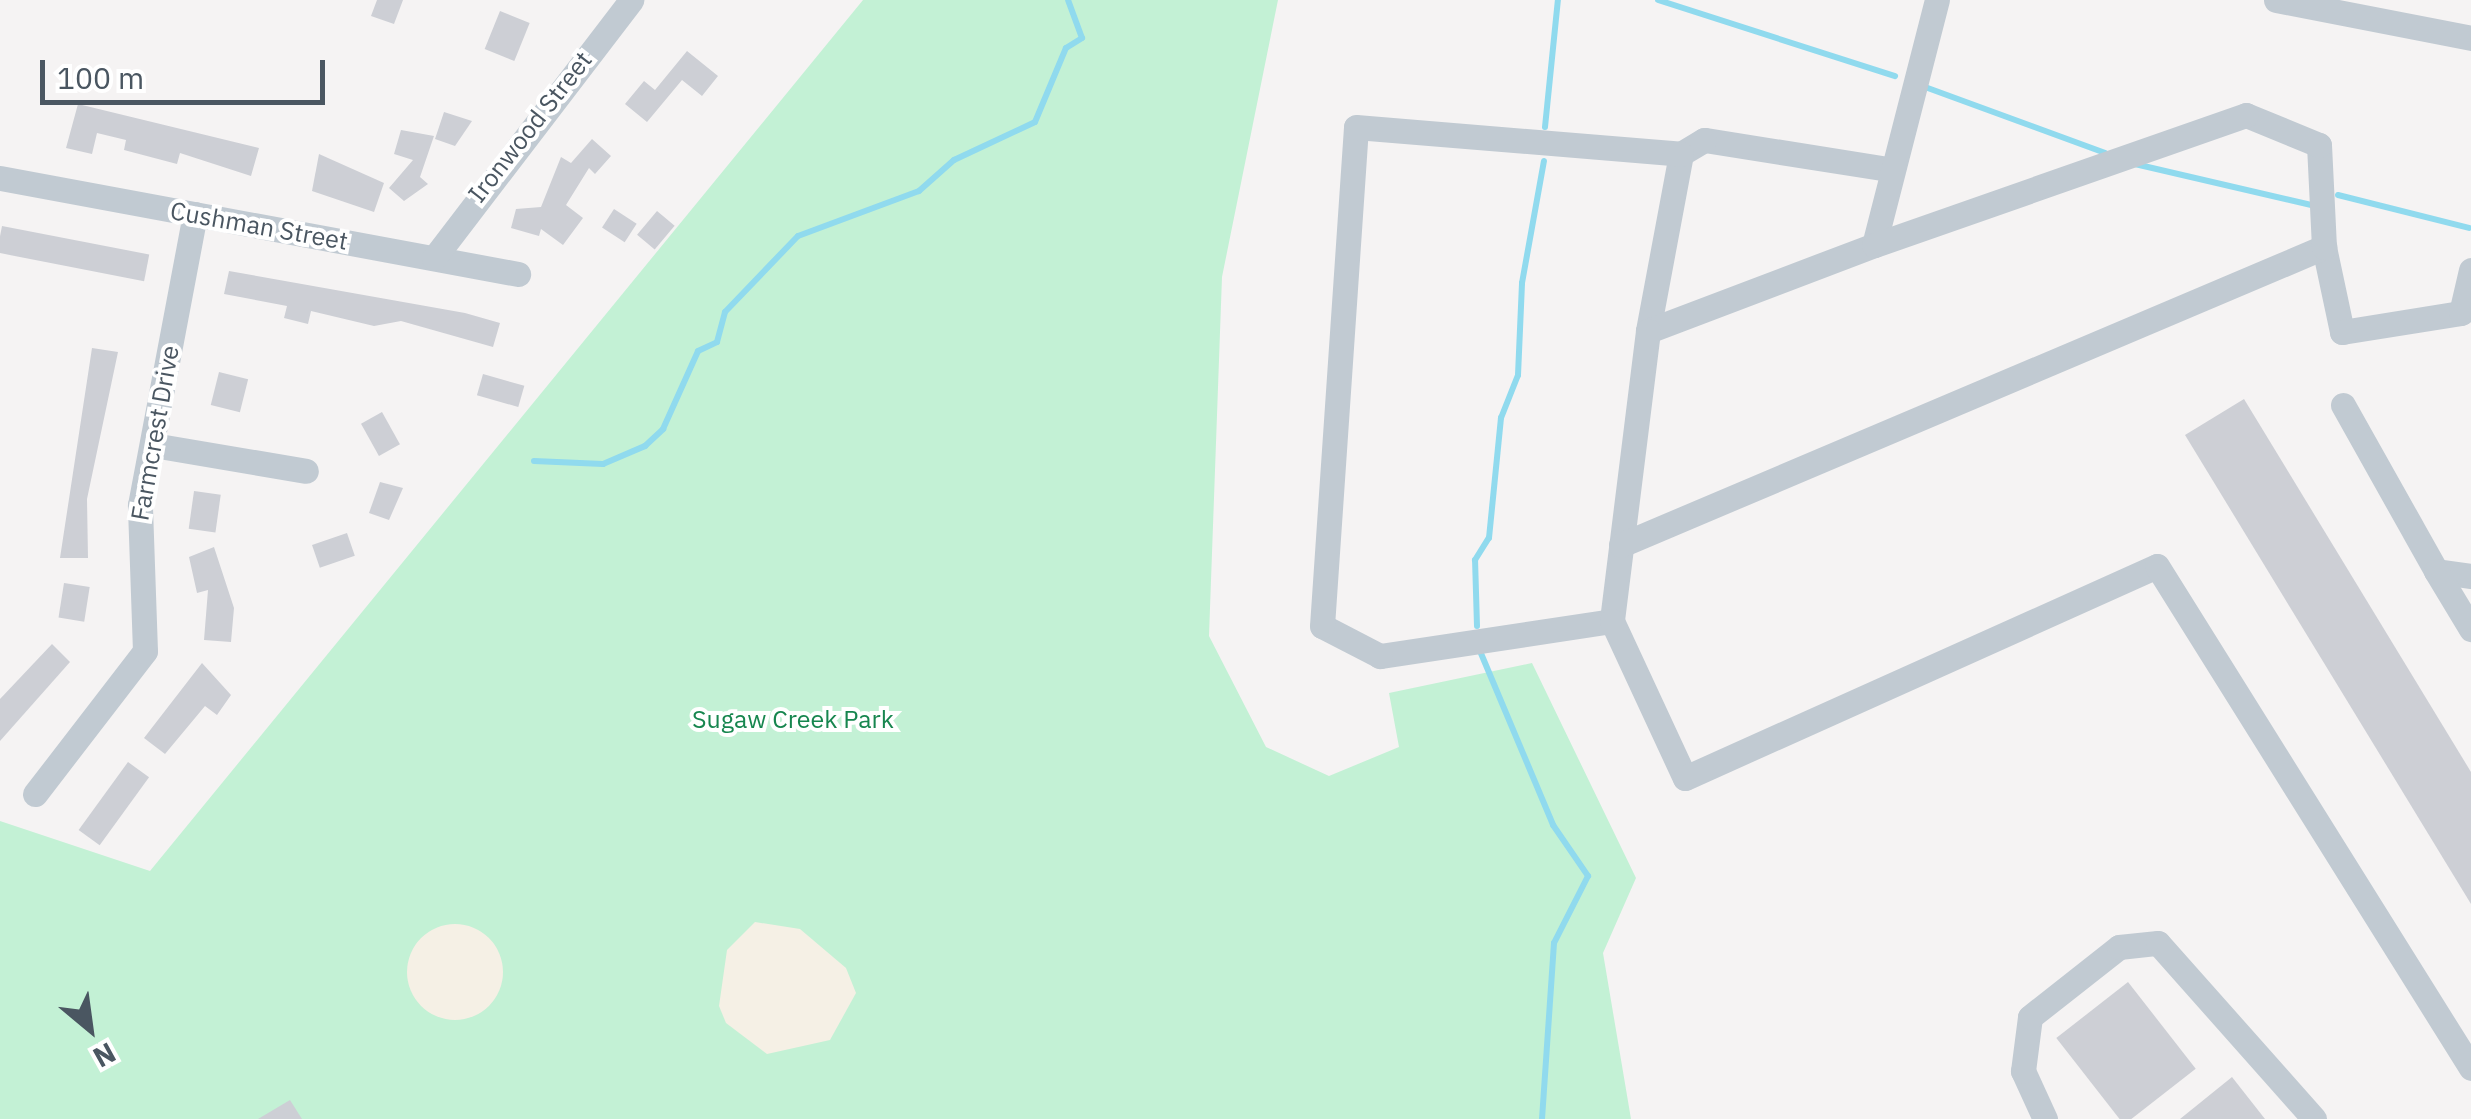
<!DOCTYPE html>
<html>
<head>
<meta charset="utf-8">
<style>
  body { margin:0 }
  #map { position:relative; width:2471px; height:1119px; overflow:hidden; background:#f5f3f3; font-family:"IBM Plex Sans",sans-serif }
  div>[style] { position:absolute }
  .green>* { inset:0; background:#c3f1d5 }
  .sand>* { inset:0; background:#f5f0e5 }
  .round { border-radius:50% }
  .stream>* { height:6px; margin:-3px; padding:0 3px; transform-origin:3px; border-radius:3px; background:#90daee }
  .building>* { inset:0; background:#cdcfd5; transform-origin:0 0 }
  .minor>* { height:25px; margin:-12.5px; padding:0 12.5px; transform-origin:12.5px; border-radius:12.5px; background:#c1cad2 }
  span { translate:-50% -50%; white-space:nowrap; text-align:center; line-height:1.15; -webkit-text-stroke:8px #fff; paint-order:stroke }
  .street-label { font-size:25px; color:#4a5661 }
  .park-label { font-size:25px; color:#17864f }
  .north { position:absolute; left:40px; top:979px; width:100px; height:100px; -webkit-text-stroke:8px #fff; paint-order:stroke; rotate:151deg; font-size:28px; font-weight:700; line-height:40px; text-align:center; color:#4a5661 }
  .north::after { content:''; display:block; margin:auto; width:35px; height:45px; background:#4a5661; clip-path:polygon(50% 0,100% 100%,50% 72%,0 100%) }
  .scale { position:absolute; left:40px; top:60px; width:285px; height:45px; box-sizing:border-box; border:5px solid #4a5661; border-top:0; padding-left:12px; font-size:30px; line-height:35px; white-space:nowrap; color:#4a5661; -webkit-text-stroke:8px #fff; paint-order:stroke }
</style>
</head>
<body>
<div id="map">
  <div class="green">
    <i style="clip-path:polygon(863px 0,1278px 0,1222px 277px,1209px 636px,1266px 747px,1329px 776px,1399px 747px,1389px 693px,1532px 663px,1636px 878px,1603px 953px,1631px 1119px,0 1119px,0 821px,150px 871px)"></i>
  </div>
  <div class="sand">
    <i style="clip-path:polygon(755px 922px,800px 929px,846px 968px,856px 993px,830px 1040px,767px 1054px,726px 1023px,719px 1006px,727px 950px)"></i>
    <i class="round" style="left:407px;top:924px;width:96px;height:96px"></i>
  </div>
  <div class="stream">
    <i style="left:1658px;top:0;width:249px;rotate:17.8deg"></i>
    <i style="left:1925px;top:87px;width:192px;rotate:20.1deg"></i>
    <i style="left:1545px;top:127px;width:128px;rotate:-84.2deg"></i>
    <i style="left:2135px;top:164px;width:181px;rotate:13.1deg"></i>
    <i style="left:2338px;top:195px;width:135px;rotate:14.1deg"></i>
    <i style="left:534px;top:461px;width:69px;rotate:2.5deg"></i>
    <i style="left:603px;top:464px;width:46px;rotate:-23.2deg"></i>
    <i style="left:645px;top:446px;width:25px;rotate:-43deg"></i>
    <i style="left:663px;top:429px;width:85px;rotate:-65.8deg"></i>
    <i style="left:698px;top:351px;width:21px;rotate:-25deg"></i>
    <i style="left:717px;top:342px;width:31px;rotate:-75deg"></i>
    <i style="left:725px;top:312px;width:105px;rotate:-46.2deg"></i>
    <i style="left:798px;top:236px;width:129px;rotate:-20.4deg"></i>
    <i style="left:919px;top:191px;width:47px;rotate:-41.5deg"></i>
    <i style="left:954px;top:160px;width:89px;rotate:-25.1deg"></i>
    <i style="left:1035px;top:122px;width:80px;rotate:-67.3deg"></i>
    <i style="left:1066px;top:48px;width:19px;rotate:-32deg"></i>
    <i style="left:1082px;top:38px;width:40px;rotate:-110.2deg"></i>
    <i style="left:1477px;top:626px;width:66px;rotate:-91.7deg"></i>
    <i style="left:1475px;top:560px;width:26px;rotate:-58deg"></i>
    <i style="left:1489px;top:538px;width:121px;rotate:-84.3deg"></i>
    <i style="left:1501px;top:418px;width:46px;rotate:-68.4deg"></i>
    <i style="left:1518px;top:375px;width:92px;rotate:-87.5deg"></i>
    <i style="left:1522px;top:283px;width:124px;rotate:-79.8deg"></i>
    <i style="left:1480px;top:651px;width:189px;rotate:67.2deg"></i>
    <i style="left:1553px;top:825px;width:62px;rotate:55.5deg"></i>
    <i style="left:1588px;top:876px;width:75px;rotate:116.9deg"></i>
    <i style="left:1554px;top:943px;width:176px;rotate:93.9deg"></i>
  </div>
  <div class="building">
    <i style="clip-path:polygon(377px 0,403px 0,394px 24px,371px 16px)"></i>
    <i style="left:500px;top:11px;width:32px;height:41px;rotate:22deg"></i>
    <i style="clip-path:polygon(687px 51px,718px 76px,702px 96px,682px 80px,647px 122px,625px 104px,644px 81px,655px 90px)"></i>
    <i style="clip-path:polygon(78px 104px,259px 148px,251px 176px,180px 153px,177px 164px,124px 150px,126px 140px,97px 133px,92px 154px,66px 148px)"></i>
    <i style="clip-path:polygon(444px 112px,472px 121px,455px 146px,435px 139px)"></i>
    <i style="clip-path:polygon(401px 130px,434px 136px,420px 177px,428px 184px,404px 201px,389px 188px,413px 160px,394px 154px)"></i>
    <i style="clip-path:polygon(592px 139px,611px 156px,595px 174px,589px 168px,566px 205px,583px 218px,563px 245px,541px 229px,539px 236px,511px 228px,516px 209px,541px 207px,561px 157px,571px 163px)"></i>
    <i style="clip-path:polygon(319px 154px,384px 183px,374px 212px,312px 191px)"></i>
    <i style="left:614px;top:209px;width:27px;height:22px;rotate:33deg"></i>
    <i style="left:657px;top:211px;width:23px;height:31px;rotate:40deg"></i>
    <i style="left:2px;top:226px;width:150px;height:27px;rotate:11deg"></i>
    <i style="clip-path:polygon(229px 271px,465px 313px,500px 323px,493px 347px,401px 321px,374px 326px,311px 311px,308px 324px,284px 318px,287px 306px,224px 294px)"></i>
    <i style="clip-path:polygon(92px 348px,118px 352px,87px 499px,88px 558px,60px 558px)"></i>
    <i style="left:219px;top:372px;width:30px;height:34px;rotate:14deg"></i>
    <i style="left:483px;top:374px;width:43px;height:22px;rotate:16deg"></i>
    <i style="clip-path:polygon(2244px 399px,2471px 772px,2471px 904px,2185px 435px)"></i>
    <i style="left:382px;top:412px;width:37px;height:24px;rotate:61deg"></i>
    <i style="clip-path:polygon(380px 482px,403px 488px,389px 520px,369px 513px)"></i>
    <i style="left:194px;top:491px;width:27px;height:38px;rotate:8deg"></i>
    <i style="left:347px;top:533px;width:24px;height:37px;rotate:71deg"></i>
    <i style="clip-path:polygon(214px 547px,234px 608px,231px 642px,204px 640px,208px 590px,197px 593px,189px 557px)"></i>
    <i style="left:64px;top:583px;width:26px;height:35px;rotate:9deg"></i>
    <i style="clip-path:polygon(52px 644px,70px 662px,0 741px,0 699px)"></i>
    <i style="clip-path:polygon(202px 663px,231px 695px,217px 715px,205px 706px,165px 754px,144px 738px)"></i>
    <i style="left:128px;top:762px;width:26px;height:84px;rotate:36deg"></i>
    <i style="left:2128px;top:982px;width:110px;height:91px;rotate:52deg"></i>
    <i style="clip-path:polygon(2232px 1077px,2265px 1119px,2180px 1119px)"></i>
    <i style="clip-path:polygon(290px 1100px,302px 1119px,258px 1119px)"></i>
  </div>
  <div class="minor">
    <i style="left:2276px;top:0;width:199px;rotate:11deg"></i>
    <i style="left:1888px;top:169px;width:186px;rotate:-171deg"></i>
    <i style="left:1704px;top:140px;width:27px;rotate:149deg"></i>
    <i style="left:1681px;top:154px;width:180px;rotate:100.6deg"></i>
    <i style="left:1648px;top:331px;width:242px;rotate:-20.8deg"></i>
    <i style="left:1874px;top:245px;width:253px;rotate:-75.6deg"></i>
    <i style="left:0;top:178px;width:527px;rotate:10.5deg"></i>
    <i style="left:2324px;top:247px;width:87px;rotate:78deg"></i>
    <i style="left:2342px;top:332px;width:121px;rotate:-9.1deg"></i>
    <i style="left:2461px;top:313px;width:44px;rotate:-76.9deg"></i>
    <i style="left:434px;top:258px;width:325px;rotate:-52.6deg"></i>
    <i style="left:1648px;top:331px;width:292px;rotate:97.1deg"></i>
    <i style="left:1612px;top:621px;width:235px;rotate:171.4deg"></i>
    <i style="left:1380px;top:656px;width:65px;rotate:-152.7deg"></i>
    <i style="left:1322px;top:626px;width:500px;rotate:-86.1deg"></i>
    <i style="left:1356px;top:127px;width:326px;rotate:4.7deg"></i>
    <i style="left:2343px;top:405px;width:190px;rotate:60.7deg"></i>
    <i style="left:153px;top:445px;width:155px;rotate:9.6deg"></i>
    <i style="left:1621px;top:545px;width:764px;rotate:-22.97deg"></i>
    <i style="left:2324px;top:247px;width:102px;rotate:-92.8deg"></i>
    <i style="left:2319px;top:145px;width:79px;rotate:-157.7deg"></i>
    <i style="left:2246px;top:115px;width:394px;rotate:160.7deg"></i>
    <i style="left:2471px;top:576px;width:35px;rotate:-172deg"></i>
    <i style="left:2436px;top:571px;width:68px;rotate:58.9deg"></i>
    <i style="left:1612px;top:621px;width:173px;rotate:65.1deg"></i>
    <i style="left:1685px;top:778px;width:517px;rotate:-24.19deg"></i>
    <i style="left:2157px;top:566px;width:592px;rotate:57.97deg"></i>
    <i style="left:35px;top:794px;width:180px;rotate:-52.4deg"></i>
    <i style="left:145px;top:651px;width:146px;rotate:-92deg"></i>
    <i style="left:140px;top:505px;width:296px;rotate:-79.3deg"></i>
    <i style="left:2045px;top:1119px;width:53px;rotate:-114.6deg"></i>
    <i style="left:2023px;top:1071px;width:54px;rotate:-82.6deg"></i>
    <i style="left:2030px;top:1017px;width:113px;rotate:-38.2deg"></i>
    <i style="left:2119px;top:947px;width:39px;rotate:-6deg"></i>
    <i style="left:2158px;top:943px;width:235px;rotate:48.4deg"></i>
  </div>
  <div class="street-label">
    <span style="left:530px;top:127px;rotate:-52deg">Ironwood Street</span>
    <span style="left:259px;top:226px;rotate:10deg">Cushman Street</span>
    <span style="left:155px;top:433px;rotate:-80deg">Farmcrest Drive</span>
  </div>
  <div class="park-label">
    <span style="left:793px;top:719px">Sugaw Creek Park</span>
  </div>
  <div class="north">N</div>
  <div class="scale">100 m</div>
</div>
</body>
</html>
